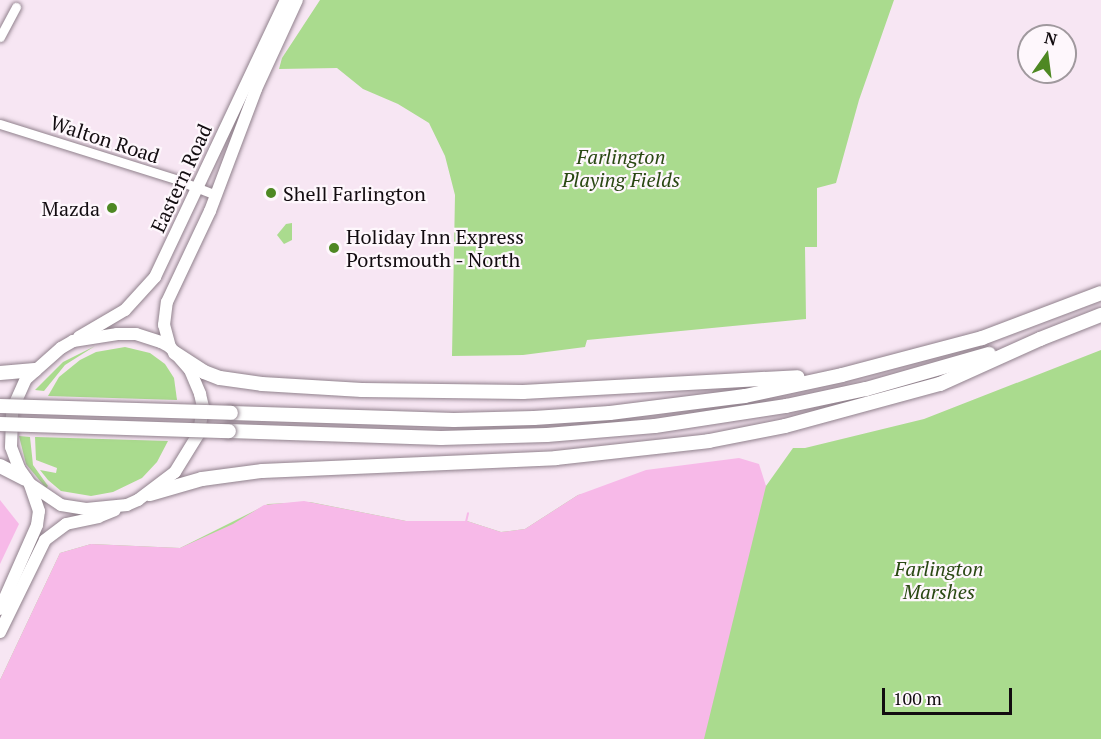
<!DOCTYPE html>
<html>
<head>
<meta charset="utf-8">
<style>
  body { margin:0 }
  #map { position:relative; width:1101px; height:739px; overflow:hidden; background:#f7e6f3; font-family:"PT Serif",serif }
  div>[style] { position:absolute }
  .green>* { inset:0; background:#aadb8e }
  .water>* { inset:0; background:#f7b9e8 }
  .stream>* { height:2px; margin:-1px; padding:0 1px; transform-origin:1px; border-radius:1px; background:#f7b9e8 }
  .roads { filter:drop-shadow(0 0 2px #90818c) drop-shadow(0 0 2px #90818c) }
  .minor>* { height:9px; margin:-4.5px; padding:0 4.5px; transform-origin:4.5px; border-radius:4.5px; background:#fff }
  .major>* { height:12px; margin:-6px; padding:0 6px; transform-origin:6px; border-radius:6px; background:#fff }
  .highway>* { height:14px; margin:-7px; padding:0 7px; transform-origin:7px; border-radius:7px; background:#fff }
  .bridges { filter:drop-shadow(0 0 2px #90818c) drop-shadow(0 0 2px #90818c) }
  .highway-bridge>* { height:14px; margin:-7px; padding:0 7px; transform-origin:7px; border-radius:7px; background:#fff }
  .dots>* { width:16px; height:16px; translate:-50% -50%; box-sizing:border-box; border:3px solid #fef7fc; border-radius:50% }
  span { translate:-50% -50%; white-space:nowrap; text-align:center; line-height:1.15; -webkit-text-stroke:4.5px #fef7fc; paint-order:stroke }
  .street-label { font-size:20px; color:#120c10 }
  .park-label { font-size:20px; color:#294812; font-style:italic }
  .poi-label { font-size:20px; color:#120c10 }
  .left { translate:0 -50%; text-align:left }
  .right { translate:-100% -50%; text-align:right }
  .north { position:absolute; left:1017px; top:24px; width:60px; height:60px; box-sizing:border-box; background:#fef7fc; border:2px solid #a0999e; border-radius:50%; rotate:14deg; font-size:16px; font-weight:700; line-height:24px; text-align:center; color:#120c10 }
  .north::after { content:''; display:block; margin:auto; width:21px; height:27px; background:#4e8823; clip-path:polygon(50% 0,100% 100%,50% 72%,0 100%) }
  .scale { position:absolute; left:882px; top:688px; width:130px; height:27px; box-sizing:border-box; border:3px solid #120c10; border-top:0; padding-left:8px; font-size:18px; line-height:21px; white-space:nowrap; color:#120c10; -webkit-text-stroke:4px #fef7fc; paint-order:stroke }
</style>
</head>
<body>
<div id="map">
  <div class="green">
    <i style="clip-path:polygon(320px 0,894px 0,859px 100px,836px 183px,817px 188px,817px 247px,805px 247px,806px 319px,587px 340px,585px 347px,523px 355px,452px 356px,455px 195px,445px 156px,429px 123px,398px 104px,363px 89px,337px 68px,279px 69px,282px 58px)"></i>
    <i style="clip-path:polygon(292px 223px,292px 240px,284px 244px,277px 235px,286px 224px)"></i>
    <i style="clip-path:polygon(95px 346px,65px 365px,44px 391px,35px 390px,63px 362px)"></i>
    <i style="clip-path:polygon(125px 347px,150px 353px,165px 364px,174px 378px,177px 400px,48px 396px,59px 377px,80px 360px,96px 352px)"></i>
    <i style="clip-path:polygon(1101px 350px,1101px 739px,0 739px,0 680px,60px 553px,91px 544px,180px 548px,268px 504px,310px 502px,406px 521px,467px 521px,501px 532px,525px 529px,578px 495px,616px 486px,753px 473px,766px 486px,793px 448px,805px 448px,924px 419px)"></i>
    <i style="clip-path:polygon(19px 436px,30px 437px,33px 465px,48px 486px,46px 488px,26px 464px)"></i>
    <i style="clip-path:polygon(35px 437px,37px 437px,168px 441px,157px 462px,142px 478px,113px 492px,91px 496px,61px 491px,48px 480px,40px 470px,56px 473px,57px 468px,36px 460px)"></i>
  </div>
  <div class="water">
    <i style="clip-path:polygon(739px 458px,759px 464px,766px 486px,704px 739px,0 739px,0 680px,60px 553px,91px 544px,180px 548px,233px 524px,264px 505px,304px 501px,406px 521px,467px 521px,501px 532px,525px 529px,578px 495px,646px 470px)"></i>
    <i style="clip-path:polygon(0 500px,19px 524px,0 564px)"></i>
  </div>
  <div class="stream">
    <i style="left:466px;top:522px;width:9px;rotate:-77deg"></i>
  </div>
  <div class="roads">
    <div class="minor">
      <i style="left:0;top:37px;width:34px;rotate:-62deg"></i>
      <i style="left:0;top:124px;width:183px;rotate:17.4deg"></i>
      <i style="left:175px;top:179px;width:44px;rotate:21.3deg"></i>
    </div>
    <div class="major">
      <i style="left:117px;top:334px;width:19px"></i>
      <i style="left:136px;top:334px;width:26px;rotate:18deg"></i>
      <i style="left:161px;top:342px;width:10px;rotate:29deg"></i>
      <i style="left:170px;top:347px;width:30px;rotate:49deg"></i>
      <i style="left:190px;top:370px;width:26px;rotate:67deg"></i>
      <i style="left:200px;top:394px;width:13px;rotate:77deg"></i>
      <i style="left:203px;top:407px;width:26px;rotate:99deg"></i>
      <i style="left:199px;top:433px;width:46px;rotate:121.6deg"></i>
      <i style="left:175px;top:472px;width:46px;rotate:142.9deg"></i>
      <i style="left:138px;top:500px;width:12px;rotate:156deg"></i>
      <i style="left:127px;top:505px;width:41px;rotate:174.4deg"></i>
      <i style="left:86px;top:509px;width:25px;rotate:-171deg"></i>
      <i style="left:61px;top:505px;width:37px;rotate:-146deg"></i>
      <i style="left:30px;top:484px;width:19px;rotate:-125deg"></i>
      <i style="left:19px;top:468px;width:22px;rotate:-111deg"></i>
      <i style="left:11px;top:447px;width:37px;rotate:-88deg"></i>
      <i style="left:12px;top:410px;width:34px;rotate:-66deg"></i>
      <i style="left:26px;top:379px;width:47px;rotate:-41.5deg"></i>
      <i style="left:61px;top:348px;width:14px;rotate:-30deg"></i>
      <i style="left:73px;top:341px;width:45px;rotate:-9deg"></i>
      <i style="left:79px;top:337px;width:53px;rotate:-30.4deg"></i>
      <i style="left:125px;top:310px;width:45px;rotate:-47.7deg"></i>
      <i style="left:155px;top:277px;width:306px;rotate:-64.7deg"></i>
      <i style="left:170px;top:347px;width:23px;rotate:-105deg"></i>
      <i style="left:164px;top:325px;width:23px;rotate:-83deg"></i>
      <i style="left:167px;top:302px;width:101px;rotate:-64.7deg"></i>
      <i style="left:210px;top:211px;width:130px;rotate:-69.3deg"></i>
      <i style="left:256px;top:89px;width:98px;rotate:-65.3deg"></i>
      <i style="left:0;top:609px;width:92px;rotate:-66.2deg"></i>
      <i style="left:37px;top:525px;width:14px;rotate:-82deg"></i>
      <i style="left:39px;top:511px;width:28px;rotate:-109deg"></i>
      <i style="left:0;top:632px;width:102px;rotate:-63.9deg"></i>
      <i style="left:45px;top:540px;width:26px;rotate:-37deg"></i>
      <i style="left:66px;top:524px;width:33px;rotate:-12deg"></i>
      <i style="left:98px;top:517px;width:18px;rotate:-22deg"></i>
    </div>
    <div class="highway">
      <i style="left:175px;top:353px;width:35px;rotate:33deg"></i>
      <i style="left:204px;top:372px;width:17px;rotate:21deg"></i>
      <i style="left:220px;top:378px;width:42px;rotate:8.1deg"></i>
      <i style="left:262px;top:384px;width:100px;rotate:3.4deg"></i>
      <i style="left:362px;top:390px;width:161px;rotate:0.7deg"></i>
      <i style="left:523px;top:392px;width:275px;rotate:-3.1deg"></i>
      <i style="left:0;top:373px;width:35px;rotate:-5deg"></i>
      <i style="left:231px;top:413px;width:223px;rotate:1.8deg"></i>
      <i style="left:454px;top:420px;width:80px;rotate:-1.4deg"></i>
      <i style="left:534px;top:418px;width:76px;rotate:-3.8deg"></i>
      <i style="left:610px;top:413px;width:136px;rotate:-7.2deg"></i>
      <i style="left:745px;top:396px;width:99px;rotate:-12.2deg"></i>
      <i style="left:842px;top:375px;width:145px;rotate:-14.8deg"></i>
      <i style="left:982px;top:338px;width:127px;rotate:-20.7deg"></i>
      <i style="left:229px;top:431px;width:212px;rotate:1.9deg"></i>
      <i style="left:441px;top:438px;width:106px;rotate:-1.6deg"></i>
      <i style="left:547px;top:435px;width:108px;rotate:-4.8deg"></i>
      <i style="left:655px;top:426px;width:133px;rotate:-8.7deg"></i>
      <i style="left:786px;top:406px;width:82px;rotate:-12deg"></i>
      <i style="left:866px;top:389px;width:128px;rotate:-15.9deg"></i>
      <i style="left:0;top:466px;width:28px;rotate:27deg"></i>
      <i style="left:150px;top:494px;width:54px;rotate:-16.1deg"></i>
      <i style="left:202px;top:479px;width:61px;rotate:-7.6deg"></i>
      <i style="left:262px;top:471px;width:294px;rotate:-2.5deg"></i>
      <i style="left:556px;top:458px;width:154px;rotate:-6.3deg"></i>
      <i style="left:709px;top:441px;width:77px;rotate:-11.2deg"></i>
      <i style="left:785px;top:426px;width:161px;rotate:-15.2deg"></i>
      <i style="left:940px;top:384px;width:110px;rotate:-24.2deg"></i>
      <i style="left:1040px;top:339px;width:66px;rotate:-21.5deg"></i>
    </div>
  </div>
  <div class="bridges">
    <div class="highway-bridge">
      <i style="left:0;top:406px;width:231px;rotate:1.7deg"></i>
      <i style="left:0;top:424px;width:229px;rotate:1.8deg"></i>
    </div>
  </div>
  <div class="dots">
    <i style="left:271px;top:193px;background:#4e8823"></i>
    <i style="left:112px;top:208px;background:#4e8823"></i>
    <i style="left:334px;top:248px;background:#4e8823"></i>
  </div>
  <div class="street-label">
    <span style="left:105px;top:139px;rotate:18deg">Walton Road</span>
    <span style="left:181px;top:178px;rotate:-65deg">Eastern Road</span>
  </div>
  <div class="park-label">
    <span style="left:621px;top:168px">Farlington<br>Playing Fields</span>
    <span style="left:939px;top:580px">Farlington<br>Marshes</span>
  </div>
  <div class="poi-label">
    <span class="left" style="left:283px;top:193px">Shell Farlington</span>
    <span class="right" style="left:100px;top:208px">Mazda</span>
    <span class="left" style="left:346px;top:248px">Holiday Inn Express<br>Portsmouth - North</span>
  </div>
  <div class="north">N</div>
  <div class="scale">100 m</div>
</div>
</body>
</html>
